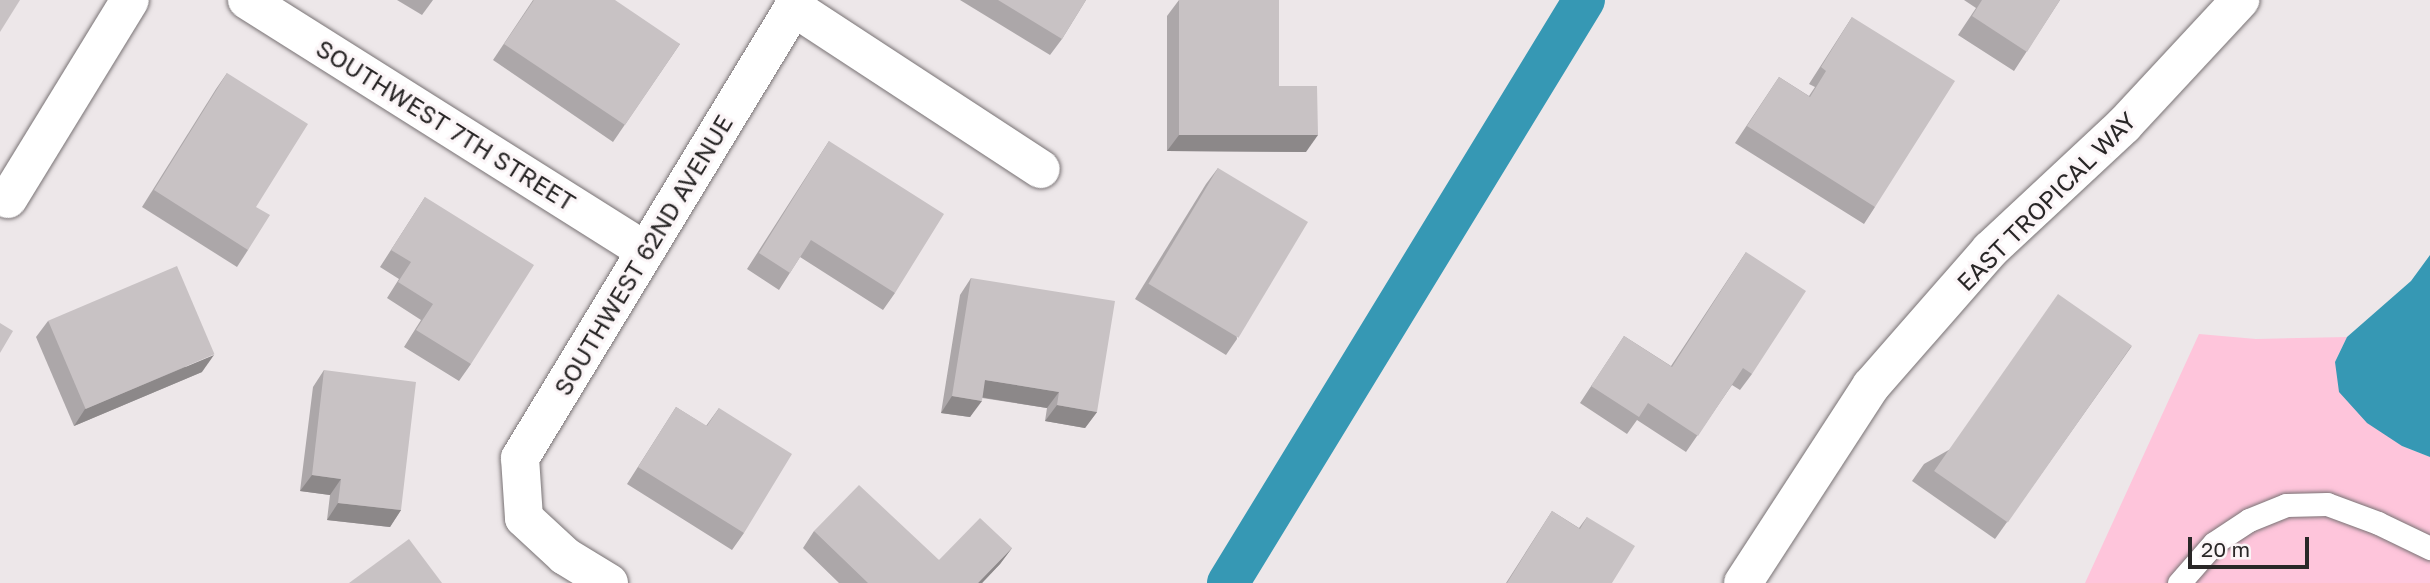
<!DOCTYPE html>
<html>
<head>
<meta charset="utf-8">
<style>
  body { margin:0 }
  #map { position:relative; width:2430px; height:583px; overflow:hidden; background:#ede7e9; font-family:"Golos Text",sans-serif }
  div>[style] { position:absolute }
  .green>* { inset:0; background:#fec5db }
  .water>* { inset:0; background:#3698b4 }
  .canal>* { height:42px; margin:-21px; padding:0 21px; transform-origin:21px; border-radius:21px; background:#3698b4 }
  .roads { filter:drop-shadow(0 0 2px #787274) drop-shadow(0 0 2px #787274) }
  .service>* { height:23px; margin:-11.5px; padding:0 11.5px; transform-origin:11.5px; border-radius:11.5px; background:#fff }
  .minor>* { height:38px; margin:-19px; padding:0 19px; transform-origin:19px; border-radius:19px; background:#fff }
  .wall>* { inset:0; background:#aca7a9 }
  .shaded-wall>* { inset:0; background:#8c8889 }
  .building>* { inset:0; background:#c8c2c4; transform-origin:0 0 }
  span { translate:-50% -50%; white-space:nowrap; text-align:center; line-height:1.15; -webkit-text-stroke:6px #fbf5f7; paint-order:stroke }
  .street-label { font-size:24px; color:#292727 }
  .scale { position:absolute; left:2188px; top:537px; width:121px; height:32px; box-sizing:border-box; border:4px solid #292727; border-top:0; padding-left:9px; font-size:21px; line-height:24px; white-space:nowrap; color:#292727; -webkit-text-stroke:5px #fbf5f7; paint-order:stroke }
</style>
</head>
<body>
<div id="map">
  <div class="green">
    <i style="clip-path:polygon(2199px 334px,2256px 339px,2347px 337px,2335px 362px,2402px 446px,2430px 457px,2430px 583px,2085px 583px)"></i>
  </div>
  <div class="water">
    <i style="clip-path:polygon(2430px 255px,2430px 457px,2402px 446px,2367px 423px,2339px 392px,2335px 362px,2347px 337px,2411px 281px)"></i>
  </div>
  <div class="canal">
    <i style="left:1228px;top:583px;width:683px;rotate:-58.59deg"></i>
  </div>
  <div class="roads">
    <div class="service">
      <i style="left:2179px;top:583px;width:53px;rotate:-48.8deg"></i>
      <i style="left:2214px;top:543px;width:42px;rotate:-33.3deg"></i>
      <i style="left:2249px;top:520px;width:40px;rotate:-22deg"></i>
      <i style="left:2286px;top:505px;width:41px;rotate:-1.4deg"></i>
      <i style="left:2327px;top:504px;width:54px;rotate:20.4deg"></i>
      <i style="left:2378px;top:523px;width:58px;rotate:25.7deg"></i>
    </div>
    <div class="minor">
      <i style="left:247px;top:0;width:471px;rotate:32.2deg"></i>
      <i style="left:793px;top:7px;width:296px;rotate:33.2deg"></i>
      <i style="left:8px;top:199px;width:233px;rotate:-58.5deg"></i>
      <i style="left:609px;top:583px;width:52px;rotate:-148.5deg"></i>
      <i style="left:565px;top:556px;width:56px;rotate:-137.2deg"></i>
      <i style="left:524px;top:518px;width:60px;rotate:-93.8deg"></i>
      <i style="left:520px;top:458px;width:536px;rotate:-58.74deg"></i>
      <i style="left:1743px;top:583px;width:235px;rotate:-57deg"></i>
      <i style="left:1871px;top:386px;width:181px;rotate:-48.8deg"></i>
      <i style="left:1990px;top:250px;width:183px;rotate:-43deg"></i>
      <i style="left:2124px;top:125px;width:171px;rotate:-47.1deg"></i>
    </div>
  </div>
  <div class="wall">
    <i style="clip-path:polygon(397px 0,433px 0,422px 15px)"></i>
    <i style="clip-path:polygon(533px 0,680px 44px,613px 142px,493px 60px)"></i>
    <i style="clip-path:polygon(960px 0,1086px 0,1062px 39px,1050px 55px)"></i>
    <i style="clip-path:polygon(1179px 0,1279px 86px,1306px 152px,1167px 151px,1167px 16px)"></i>
    <i style="clip-path:polygon(1964px 0,2060px 0,2014px 71px,1958px 35px,1976px 8px)"></i>
    <i style="clip-path:polygon(1852px 17px,1875px 207px,1864px 224px,1735px 143px,1779px 77px,1809px 96px,1815px 87px,1809px 84px)"></i>
    <i style="clip-path:polygon(227px 73px,256px 207px,248px 250px,237px 267px,142px 207px,216px 89px)"></i>
    <i style="clip-path:polygon(829px 141px,895px 293px,883px 310px,800px 257px,779px 290px,747px 269px)"></i>
    <i style="clip-path:polygon(1218px 168px,1237px 339px,1226px 355px,1135px 299px,1206px 184px)"></i>
    <i style="clip-path:polygon(425px 197px,471px 364px,459px 381px,404px 347px,421px 320px,387px 298px,399px 279px,380px 267px)"></i>
    <i style="clip-path:polygon(1746px 252px,1752px 374px,1740px 390px,1732px 385px,1686px 452px,1637px 420px,1627px 434px,1580px 403px,1624px 336px,1671px 366px)"></i>
    <i style="clip-path:polygon(971px 278px,1097px 412px,1085px 428px,1045px 421px,1047px 408px,982px 398px,970px 417px,941px 413px,960px 295px)"></i>
    <i style="clip-path:polygon(48px 321px,202px 372px,74px 426px,36px 337px)"></i>
    <i style="clip-path:polygon(2132px 346px,1995px 539px,1912px 481px,1924px 464px)"></i>
    <i style="clip-path:polygon(324px 370px,401px 510px,390px 527px,327px 520px,330px 495px,300px 491px,313px 387px)"></i>
    <i style="clip-path:polygon(676px 407px,706px 426px,719px 408px,744px 533px,732px 550px,627px 484px)"></i>
    <i style="clip-path:polygon(1552px 511px,1579px 528px,1587px 517px,1612px 583px,1506px 583px)"></i>
    <i style="clip-path:polygon(814px 531px,939px 560px,1012px 548px,1000px 564px,982px 583px,839px 583px,803px 548px)"></i>
  </div>
  <div class="shaded-wall">
    <i style="clip-path:polygon(1179px 135px,1318px 135px,1306px 152px,1167px 151px)"></i>
    <i style="clip-path:polygon(214px 355px,202px 372px,74px 426px,85px 409px)"></i>
    <i style="clip-path:polygon(985px 380px,1059px 392px,1047px 408px,974px 396px)"></i>
    <i style="clip-path:polygon(952px 396px,982px 401px,970px 417px,941px 413px)"></i>
    <i style="clip-path:polygon(1057px 405px,1097px 412px,1085px 428px,1045px 421px)"></i>
    <i style="clip-path:polygon(312px 475px,341px 479px,330px 495px,300px 491px)"></i>
    <i style="clip-path:polygon(338px 503px,401px 510px,390px 527px,327px 520px)"></i>
    <i style="clip-path:polygon(1012px 548px,1000px 564px,982px 583px,978px 583px)"></i>
  </div>
  <div class="building">
    <i style="clip-path:polygon(0 0,20px 0,0 32px)"></i>
    <i style="clip-path:polygon(534px 0,615px 0,680px 44px,625px 125px,504px 44px)"></i>
    <i style="clip-path:polygon(998px 0,1086px 0,1062px 39px)"></i>
    <i style="clip-path:polygon(1179px 0,1279px 0,1279px 86px,1317px 86px,1318px 135px,1179px 135px)"></i>
    <i style="clip-path:polygon(1982px 0,2060px 0,2027px 52px,1972px 16px)"></i>
    <i style="clip-path:polygon(1852px 17px,1955px 81px,1875px 207px,1747px 126px,1779px 77px,1810px 97px,1826px 71px,1821px 67px)"></i>
    <i style="clip-path:polygon(227px 73px,308px 124px,256px 207px,270px 215px,248px 250px,154px 190px)"></i>
    <i style="clip-path:polygon(829px 141px,944px 214px,895px 293px,811px 240px,790px 273px,759px 253px)"></i>
    <i style="left:1218px;top:168px;width:105px;height:135px;rotate:31deg"></i>
    <i style="clip-path:polygon(425px 197px,534px 265px,471px 364px,416px 330px,433px 304px,398px 282px,411px 262px,391px 250px)"></i>
    <i style="clip-path:polygon(1746px 252px,1806px 291px,1752px 374px,1743px 368px,1698px 436px,1648px 403px,1639px 417px,1591px 386px,1624px 336px,1672px 367px)"></i>
    <i style="left:177px;top:266px;width:96px;height:140px;rotate:67deg"></i>
    <i style="clip-path:polygon(971px 278px,1115px 301px,1097px 412px,1057px 405px,1059px 392px,985px 380px,982px 401px,952px 396px)"></i>
    <i style="left:2058px;top:294px;width:90px;height:216px;rotate:35deg"></i>
    <i style="clip-path:polygon(0 323px,13px 331px,0 353px)"></i>
    <i style="clip-path:polygon(324px 370px,416px 382px,401px 510px,338px 503px,341px 479px,312px 475px)"></i>
    <i style="clip-path:polygon(676px 407px,707px 426px,719px 408px,792px 454px,744px 533px,638px 467px)"></i>
    <i style="clip-path:polygon(859px 485px,939px 560px,980px 518px,1012px 548px,978px 583px,868px 583px,814px 531px)"></i>
    <i style="clip-path:polygon(1552px 511px,1580px 529px,1587px 517px,1635px 546px,1612px 583px,1507px 583px)"></i>
    <i style="clip-path:polygon(409px 539px,442px 583px,349px 583px)"></i>
  </div>
  <div class="street-label">
    <span style="left:446px;top:125px;rotate:32deg">SOUTHWEST 7TH STREET</span>
    <span style="left:2046px;top:201px;rotate:-45deg">EAST TROPICAL WAY</span>
    <span style="left:643px;top:255px;rotate:-59deg">SOUTHWEST 62ND AVENUE</span>
  </div>
  <div class="scale">20 m</div>
</div>
</body>
</html>
